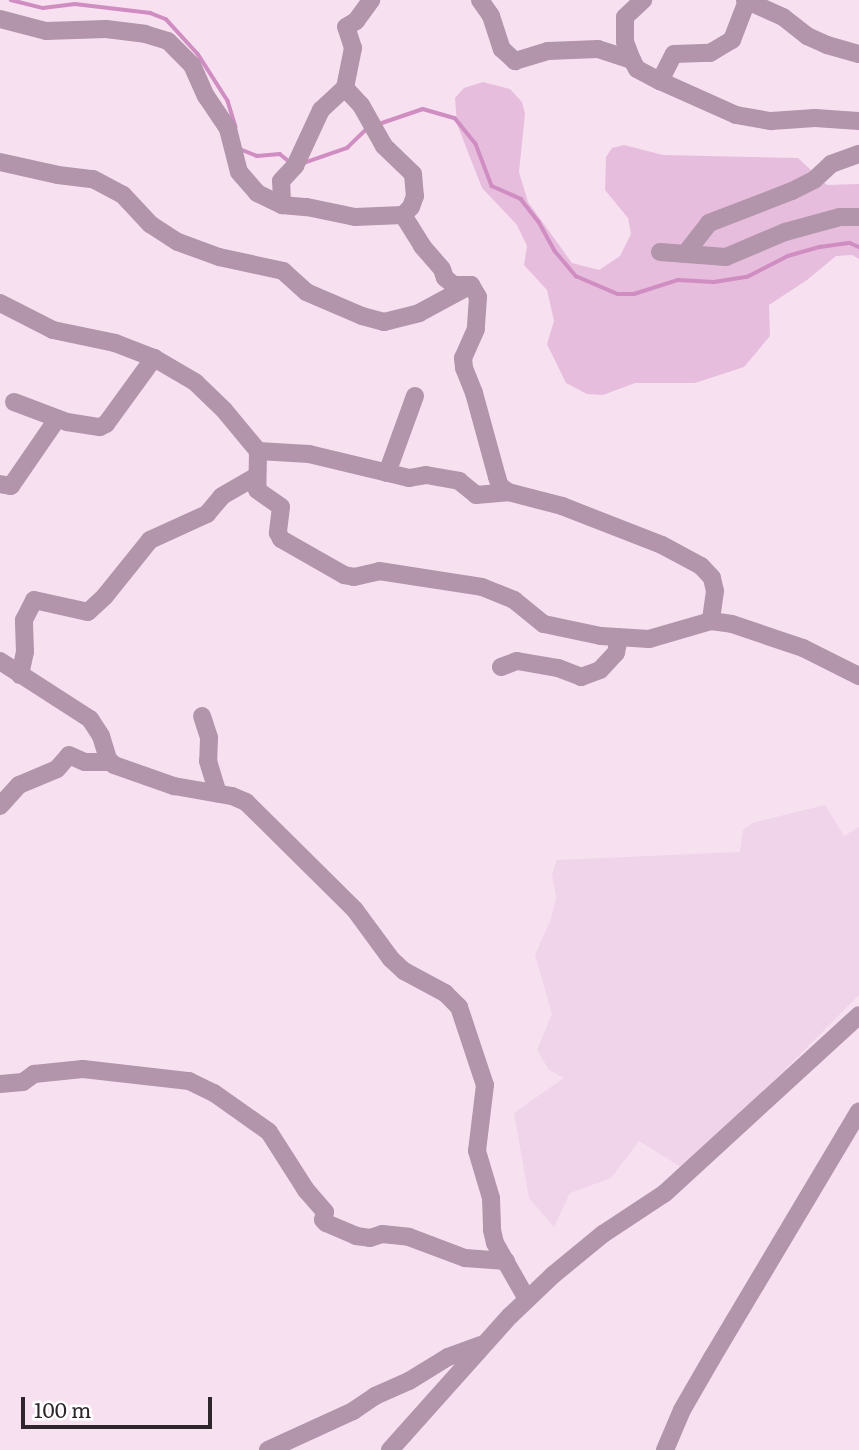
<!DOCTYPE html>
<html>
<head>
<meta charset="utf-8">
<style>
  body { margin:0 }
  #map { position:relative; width:859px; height:1450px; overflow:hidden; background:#f7e1f1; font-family:Literata,serif }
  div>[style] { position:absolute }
  .built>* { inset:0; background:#f0d4e9 }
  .green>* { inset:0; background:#e7bddd }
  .stream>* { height:3.5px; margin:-1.75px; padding:0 1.75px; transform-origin:1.75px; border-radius:1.75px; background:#cf8dc1 }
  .minor>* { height:18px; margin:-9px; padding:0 9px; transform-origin:9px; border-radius:9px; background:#b294ab }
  span { translate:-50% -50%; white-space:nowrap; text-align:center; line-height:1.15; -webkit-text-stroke:5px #fff; paint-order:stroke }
  .scale { position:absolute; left:21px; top:1397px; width:191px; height:32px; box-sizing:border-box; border:4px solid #2e262c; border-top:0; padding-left:9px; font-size:21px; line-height:24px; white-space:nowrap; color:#2e262c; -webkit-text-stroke:5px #fff; paint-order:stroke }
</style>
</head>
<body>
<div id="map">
  <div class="built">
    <i style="clip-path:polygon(825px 805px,844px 836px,859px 827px,859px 995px,727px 1128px,681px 1167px,639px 1141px,611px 1178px,570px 1193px,554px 1227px,529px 1198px,514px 1113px,564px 1078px,549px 1070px,537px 1050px,552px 1014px,535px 955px,551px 919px,556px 898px,552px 874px,557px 860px,740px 852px,743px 830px,752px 823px)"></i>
  </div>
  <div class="green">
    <i style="clip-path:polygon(483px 82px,510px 89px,522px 102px,525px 114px,519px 172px,528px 202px,572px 263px,599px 270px,620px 256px,631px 234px,628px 218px,605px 190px,606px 157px,612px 148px,624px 145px,663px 155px,798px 158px,827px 185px,859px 184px,859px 259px,852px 255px,836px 256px,807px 280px,769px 305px,770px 336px,744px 367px,695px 383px,635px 383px,603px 395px,587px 394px,566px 383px,547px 344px,554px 321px,547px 290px,524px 265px,527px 246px,517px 225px,482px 188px,457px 124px,455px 98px,464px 88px)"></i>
  </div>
  <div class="stream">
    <i style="left:11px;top:0;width:33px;rotate:14deg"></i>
    <i style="left:43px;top:8px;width:32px;rotate:-7deg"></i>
    <i style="left:75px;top:4px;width:76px;rotate:6.8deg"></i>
    <i style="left:150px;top:13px;width:17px;rotate:21deg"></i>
    <i style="left:166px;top:19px;width:47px;rotate:47.6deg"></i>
    <i style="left:198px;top:54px;width:56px;rotate:57.4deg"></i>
    <i style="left:228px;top:101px;width:27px;rotate:73deg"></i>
    <i style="left:379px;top:124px;width:46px;rotate:-18.8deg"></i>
    <i style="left:423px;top:109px;width:33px;rotate:16deg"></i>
    <i style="left:455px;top:118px;width:33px;rotate:51deg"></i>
    <i style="left:476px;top:144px;width:45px;rotate:69.1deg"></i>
    <i style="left:492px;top:186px;width:32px;rotate:24deg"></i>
    <i style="left:521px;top:199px;width:29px;rotate:52deg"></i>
    <i style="left:539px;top:222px;width:33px;rotate:61deg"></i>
    <i style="left:555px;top:251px;width:33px;rotate:50deg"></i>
    <i style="left:576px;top:276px;width:46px;rotate:23.2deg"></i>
    <i style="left:618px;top:294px;width:16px"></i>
    <i style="left:634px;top:294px;width:46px;rotate:-17.7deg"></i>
    <i style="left:678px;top:280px;width:36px;rotate:3deg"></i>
    <i style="left:714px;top:282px;width:33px;rotate:-9deg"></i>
    <i style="left:747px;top:277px;width:46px;rotate:-27.1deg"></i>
    <i style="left:788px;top:256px;width:33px;rotate:-16deg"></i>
    <i style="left:820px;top:247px;width:30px;rotate:-8deg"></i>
    <i style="left:850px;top:243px;width:10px;rotate:24deg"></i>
    <i style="left:240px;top:149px;width:18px;rotate:22deg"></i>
    <i style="left:257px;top:156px;width:23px;rotate:-5deg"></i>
    <i style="left:280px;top:154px;width:14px;rotate:39deg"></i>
    <i style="left:304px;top:163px;width:46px;rotate:-19.2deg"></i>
    <i style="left:347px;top:148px;width:30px;rotate:-44deg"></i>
  </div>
  <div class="minor">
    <i style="left:480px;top:0;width:19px;rotate:55deg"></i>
    <i style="left:491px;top:16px;width:35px;rotate:72deg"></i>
    <i style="left:502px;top:49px;width:18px;rotate:43deg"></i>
    <i style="left:515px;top:61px;width:34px;rotate:-17deg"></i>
    <i style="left:548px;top:51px;width:50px;rotate:-2.3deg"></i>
    <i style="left:598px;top:49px;width:36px;rotate:18deg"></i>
    <i style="left:632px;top:60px;width:10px;rotate:61deg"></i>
    <i style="left:637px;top:69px;width:26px;rotate:28deg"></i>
    <i style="left:660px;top:81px;width:83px;rotate:24.1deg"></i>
    <i style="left:736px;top:115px;width:36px;rotate:10deg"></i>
    <i style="left:771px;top:121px;width:44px;rotate:-3.9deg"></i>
    <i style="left:815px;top:118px;width:44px;rotate:3.9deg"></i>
    <i style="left:745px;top:0;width:42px;rotate:24.1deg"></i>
    <i style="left:783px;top:17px;width:31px;rotate:38deg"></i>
    <i style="left:807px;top:36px;width:22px;rotate:24deg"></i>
    <i style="left:827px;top:45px;width:33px;rotate:16deg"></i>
    <i style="left:0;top:19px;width:48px;rotate:14.6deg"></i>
    <i style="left:46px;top:31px;width:60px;rotate:-1.9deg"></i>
    <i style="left:106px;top:29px;width:39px;rotate:7deg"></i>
    <i style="left:145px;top:34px;width:24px;rotate:17deg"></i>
    <i style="left:168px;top:41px;width:34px;rotate:45deg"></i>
    <i style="left:192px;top:65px;width:34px;rotate:66deg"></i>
    <i style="left:206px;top:96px;width:40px;rotate:56deg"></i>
    <i style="left:228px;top:129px;width:44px;rotate:75.7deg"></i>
    <i style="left:239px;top:172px;width:28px;rotate:49deg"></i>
    <i style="left:257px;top:193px;width:28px;rotate:26deg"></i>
    <i style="left:282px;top:205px;width:25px;rotate:5deg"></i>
    <i style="left:307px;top:207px;width:49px;rotate:11.8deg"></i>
    <i style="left:355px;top:217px;width:48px;rotate:-2.4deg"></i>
    <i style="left:632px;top:60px;width:19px;rotate:-111deg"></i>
    <i style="left:625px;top:42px;width:25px;rotate:-90deg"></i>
    <i style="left:625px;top:17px;width:25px;rotate:-43deg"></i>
    <i style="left:660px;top:81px;width:30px;rotate:-63deg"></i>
    <i style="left:674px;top:54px;width:36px;rotate:-2deg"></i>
    <i style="left:710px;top:53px;width:26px;rotate:-31deg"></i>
    <i style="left:732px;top:40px;width:42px;rotate:-69deg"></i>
    <i style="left:345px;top:88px;width:23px;rotate:47deg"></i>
    <i style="left:361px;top:105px;width:47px;rotate:60.7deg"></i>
    <i style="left:384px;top:146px;width:40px;rotate:44deg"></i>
    <i style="left:413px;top:174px;width:22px;rotate:85deg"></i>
    <i style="left:415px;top:196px;width:12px;rotate:110deg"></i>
    <i style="left:411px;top:207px;width:11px;rotate:135deg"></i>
    <i style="left:0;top:162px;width:59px;rotate:12.6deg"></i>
    <i style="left:58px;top:175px;width:35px;rotate:7deg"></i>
    <i style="left:93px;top:179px;width:34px;rotate:28deg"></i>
    <i style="left:123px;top:195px;width:40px;rotate:47deg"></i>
    <i style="left:150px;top:224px;width:33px;rotate:33deg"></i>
    <i style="left:178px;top:242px;width:44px;rotate:20.1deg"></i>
    <i style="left:219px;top:257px;width:66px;rotate:12.3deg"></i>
    <i style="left:283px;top:271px;width:31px;rotate:42deg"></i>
    <i style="left:306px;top:292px;width:61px;rotate:23.2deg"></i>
    <i style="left:362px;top:316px;width:23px;rotate:15deg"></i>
    <i style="left:384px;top:322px;width:36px;rotate:-14deg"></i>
    <i style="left:419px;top:313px;width:59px;rotate:-28.3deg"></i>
    <i style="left:282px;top:205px;width:24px;rotate:-92deg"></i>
    <i style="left:281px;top:181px;width:21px;rotate:-47deg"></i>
    <i style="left:295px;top:166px;width:62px;rotate:-65.1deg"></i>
    <i style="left:321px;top:110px;width:33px;rotate:-43deg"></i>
    <i style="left:345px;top:88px;width:41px;rotate:-78.7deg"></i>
    <i style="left:353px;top:48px;width:22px;rotate:-108deg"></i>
    <i style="left:346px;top:27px;width:12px;rotate:-31deg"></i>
    <i style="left:356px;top:21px;width:26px;rotate:-54deg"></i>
    <i style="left:403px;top:215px;width:36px;rotate:58deg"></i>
    <i style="left:422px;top:246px;width:30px;rotate:49deg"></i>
    <i style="left:442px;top:269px;width:9px;rotate:72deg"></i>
    <i style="left:445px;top:278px;width:11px;rotate:38deg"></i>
    <i style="left:454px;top:285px;width:17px"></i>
    <i style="left:471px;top:285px;width:14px;rotate:60deg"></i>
    <i style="left:478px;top:297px;width:32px;rotate:94deg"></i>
    <i style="left:476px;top:329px;width:32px;rotate:114deg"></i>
    <i style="left:463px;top:358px;width:10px;rotate:84deg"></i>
    <i style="left:464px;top:368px;width:27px;rotate:68deg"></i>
    <i style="left:474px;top:393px;width:87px;rotate:74.7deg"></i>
    <i style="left:497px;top:477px;width:9px;rotate:72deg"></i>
    <i style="left:500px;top:486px;width:10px;rotate:37deg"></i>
    <i style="left:660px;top:252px;width:66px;rotate:4.3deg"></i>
    <i style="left:726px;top:257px;width:64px;rotate:-23deg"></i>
    <i style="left:785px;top:232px;width:57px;rotate:-15.3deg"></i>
    <i style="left:840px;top:217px;width:19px"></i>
    <i style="left:685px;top:254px;width:39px;rotate:-52deg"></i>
    <i style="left:709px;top:223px;width:89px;rotate:-21.1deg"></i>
    <i style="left:792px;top:191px;width:25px;rotate:-27deg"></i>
    <i style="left:814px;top:180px;width:23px;rotate:-43deg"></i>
    <i style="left:831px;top:164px;width:30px;rotate:-20deg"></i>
    <i style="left:0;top:303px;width:59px;rotate:27deg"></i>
    <i style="left:53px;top:330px;width:63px;rotate:11.8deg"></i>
    <i style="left:115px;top:343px;width:42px;rotate:21deg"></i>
    <i style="left:154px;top:358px;width:48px;rotate:30.3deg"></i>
    <i style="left:195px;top:382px;width:40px;rotate:44deg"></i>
    <i style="left:224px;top:410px;width:53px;rotate:50.3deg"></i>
    <i style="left:258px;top:451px;width:39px;rotate:91deg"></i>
    <i style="left:257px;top:490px;width:29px;rotate:35deg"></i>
    <i style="left:281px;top:507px;width:26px;rotate:97deg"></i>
    <i style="left:278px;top:533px;width:7px;rotate:63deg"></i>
    <i style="left:281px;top:539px;width:73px;rotate:29.7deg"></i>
    <i style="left:344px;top:575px;width:10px;rotate:11deg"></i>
    <i style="left:354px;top:577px;width:26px;rotate:-13deg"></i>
    <i style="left:379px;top:571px;width:104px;rotate:8.8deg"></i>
    <i style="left:482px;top:587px;width:35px;rotate:22deg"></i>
    <i style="left:514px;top:600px;width:38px;rotate:39deg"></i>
    <i style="left:544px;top:624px;width:58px;rotate:11.9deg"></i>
    <i style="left:601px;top:636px;width:48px;rotate:3.6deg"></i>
    <i style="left:649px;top:639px;width:65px;rotate:-16.2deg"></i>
    <i style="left:711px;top:621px;width:21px;rotate:8deg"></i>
    <i style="left:732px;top:624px;width:75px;rotate:18.7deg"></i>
    <i style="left:803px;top:648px;width:63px;rotate:26.6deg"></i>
    <i style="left:14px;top:402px;width:57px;rotate:20.7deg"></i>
    <i style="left:67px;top:422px;width:33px;rotate:9deg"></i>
    <i style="left:100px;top:427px;width:7px;rotate:-27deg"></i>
    <i style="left:106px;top:424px;width:82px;rotate:-54deg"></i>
    <i style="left:258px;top:451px;width:51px;rotate:3.4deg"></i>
    <i style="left:309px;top:454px;width:103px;rotate:13.5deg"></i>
    <i style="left:409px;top:478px;width:17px;rotate:-10deg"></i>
    <i style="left:426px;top:475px;width:34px;rotate:10deg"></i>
    <i style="left:459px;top:481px;width:22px;rotate:39deg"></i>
    <i style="left:476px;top:495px;width:32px;rotate:-5deg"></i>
    <i style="left:508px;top:492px;width:56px;rotate:14.5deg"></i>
    <i style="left:562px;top:506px;width:107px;rotate:21.3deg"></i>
    <i style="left:662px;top:545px;width:44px;rotate:28.3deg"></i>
    <i style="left:701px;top:566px;width:16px;rotate:47deg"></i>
    <i style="left:712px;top:578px;width:13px;rotate:77deg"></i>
    <i style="left:715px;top:591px;width:30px;rotate:98deg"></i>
    <i style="left:387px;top:473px;width:82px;rotate:-70deg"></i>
    <i style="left:0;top:484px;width:11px;rotate:10deg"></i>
    <i style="left:11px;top:486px;width:81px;rotate:-55.5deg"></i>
    <i style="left:0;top:661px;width:107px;rotate:32.8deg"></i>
    <i style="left:90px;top:719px;width:20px;rotate:57deg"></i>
    <i style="left:101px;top:736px;width:24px;rotate:73deg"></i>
    <i style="left:108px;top:759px;width:8px;rotate:45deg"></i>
    <i style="left:114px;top:765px;width:64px;rotate:19.3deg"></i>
    <i style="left:174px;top:786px;width:59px;rotate:9.8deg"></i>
    <i style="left:232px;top:796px;width:15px;rotate:23deg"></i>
    <i style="left:246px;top:802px;width:153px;rotate:44.7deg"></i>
    <i style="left:355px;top:910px;width:61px;rotate:53.7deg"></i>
    <i style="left:391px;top:959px;width:18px;rotate:43deg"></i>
    <i style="left:404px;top:971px;width:47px;rotate:28.2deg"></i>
    <i style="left:445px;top:993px;width:20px;rotate:45deg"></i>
    <i style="left:459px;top:1007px;width:82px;rotate:71.6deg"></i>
    <i style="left:485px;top:1085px;width:66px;rotate:96.9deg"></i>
    <i style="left:477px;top:1151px;width:49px;rotate:73.4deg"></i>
    <i style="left:491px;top:1198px;width:32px;rotate:88deg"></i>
    <i style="left:492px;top:1230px;width:13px;rotate:77deg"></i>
    <i style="left:495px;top:1243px;width:64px;rotate:60.3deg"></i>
    <i style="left:501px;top:667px;width:17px;rotate:-21deg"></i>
    <i style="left:517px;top:661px;width:42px;rotate:9.7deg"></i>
    <i style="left:558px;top:668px;width:25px;rotate:21deg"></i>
    <i style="left:581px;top:677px;width:20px;rotate:-20deg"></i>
    <i style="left:600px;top:670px;width:23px;rotate:-47deg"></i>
    <i style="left:616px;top:653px;width:16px;rotate:-79deg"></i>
    <i style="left:20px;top:675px;width:24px;rotate:-78deg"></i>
    <i style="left:25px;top:652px;width:32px;rotate:-92deg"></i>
    <i style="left:24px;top:620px;width:22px;rotate:-63deg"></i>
    <i style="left:34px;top:600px;width:55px;rotate:12.5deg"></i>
    <i style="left:88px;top:612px;width:23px;rotate:-43deg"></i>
    <i style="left:105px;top:596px;width:72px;rotate:-51.2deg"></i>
    <i style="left:150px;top:540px;width:63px;rotate:-24.5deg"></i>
    <i style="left:207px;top:514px;width:23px;rotate:-50deg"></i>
    <i style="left:222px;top:496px;width:38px;rotate:-30deg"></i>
    <i style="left:202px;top:716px;width:23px;rotate:72deg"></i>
    <i style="left:209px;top:738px;width:23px;rotate:92deg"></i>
    <i style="left:208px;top:761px;width:34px;rotate:73deg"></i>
    <i style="left:0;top:806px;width:28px;rotate:-48deg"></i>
    <i style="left:19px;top:785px;width:41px;rotate:-22.8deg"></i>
    <i style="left:57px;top:769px;width:18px;rotate:-49deg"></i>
    <i style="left:69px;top:755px;width:17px;rotate:24deg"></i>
    <i style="left:85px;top:762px;width:24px"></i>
    <i style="left:0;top:1084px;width:23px;rotate:-5deg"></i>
    <i style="left:23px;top:1082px;width:14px;rotate:-36deg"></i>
    <i style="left:34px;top:1074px;width:49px;rotate:-5.8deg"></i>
    <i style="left:83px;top:1069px;width:107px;rotate:6.5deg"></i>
    <i style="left:189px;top:1081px;width:28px;rotate:26deg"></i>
    <i style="left:214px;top:1093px;width:67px;rotate:35.3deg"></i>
    <i style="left:269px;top:1132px;width:69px;rotate:57.5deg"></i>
    <i style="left:306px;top:1190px;width:29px;rotate:49deg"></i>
    <i style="left:325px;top:1212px;width:8px;rotate:104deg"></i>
    <i style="left:323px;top:1220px;width:4px;rotate:45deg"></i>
    <i style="left:326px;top:1223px;width:33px;rotate:23deg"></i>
    <i style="left:356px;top:1236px;width:14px;rotate:8deg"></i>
    <i style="left:370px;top:1238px;width:13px;rotate:-18deg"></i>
    <i style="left:382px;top:1234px;width:27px;rotate:6deg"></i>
    <i style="left:409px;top:1237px;width:60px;rotate:20.6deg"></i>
    <i style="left:465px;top:1258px;width:41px;rotate:4.2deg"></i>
    <i style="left:268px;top:1450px;width:94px;rotate:-24.6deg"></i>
    <i style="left:353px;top:1411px;width:27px;rotate:-34deg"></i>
    <i style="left:375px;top:1396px;width:37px;rotate:-24deg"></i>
    <i style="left:409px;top:1381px;width:46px;rotate:-31.6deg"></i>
    <i style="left:448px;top:1357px;width:35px;rotate:-20deg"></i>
    <i style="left:390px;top:1450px;width:180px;rotate:-48.2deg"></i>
    <i style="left:510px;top:1316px;width:59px;rotate:-43.6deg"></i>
    <i style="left:553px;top:1275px;width:65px;rotate:-39.4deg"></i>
    <i style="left:603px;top:1234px;width:74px;rotate:-33.5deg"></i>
    <i style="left:665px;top:1193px;width:263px;rotate:-42.5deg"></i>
    <i style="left:665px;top:1450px;width:43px;rotate:-67deg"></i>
    <i style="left:682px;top:1410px;width:60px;rotate:-60deg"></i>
    <i style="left:712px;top:1358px;width:287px;rotate:-59.2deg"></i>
  </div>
  <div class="scale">100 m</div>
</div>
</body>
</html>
